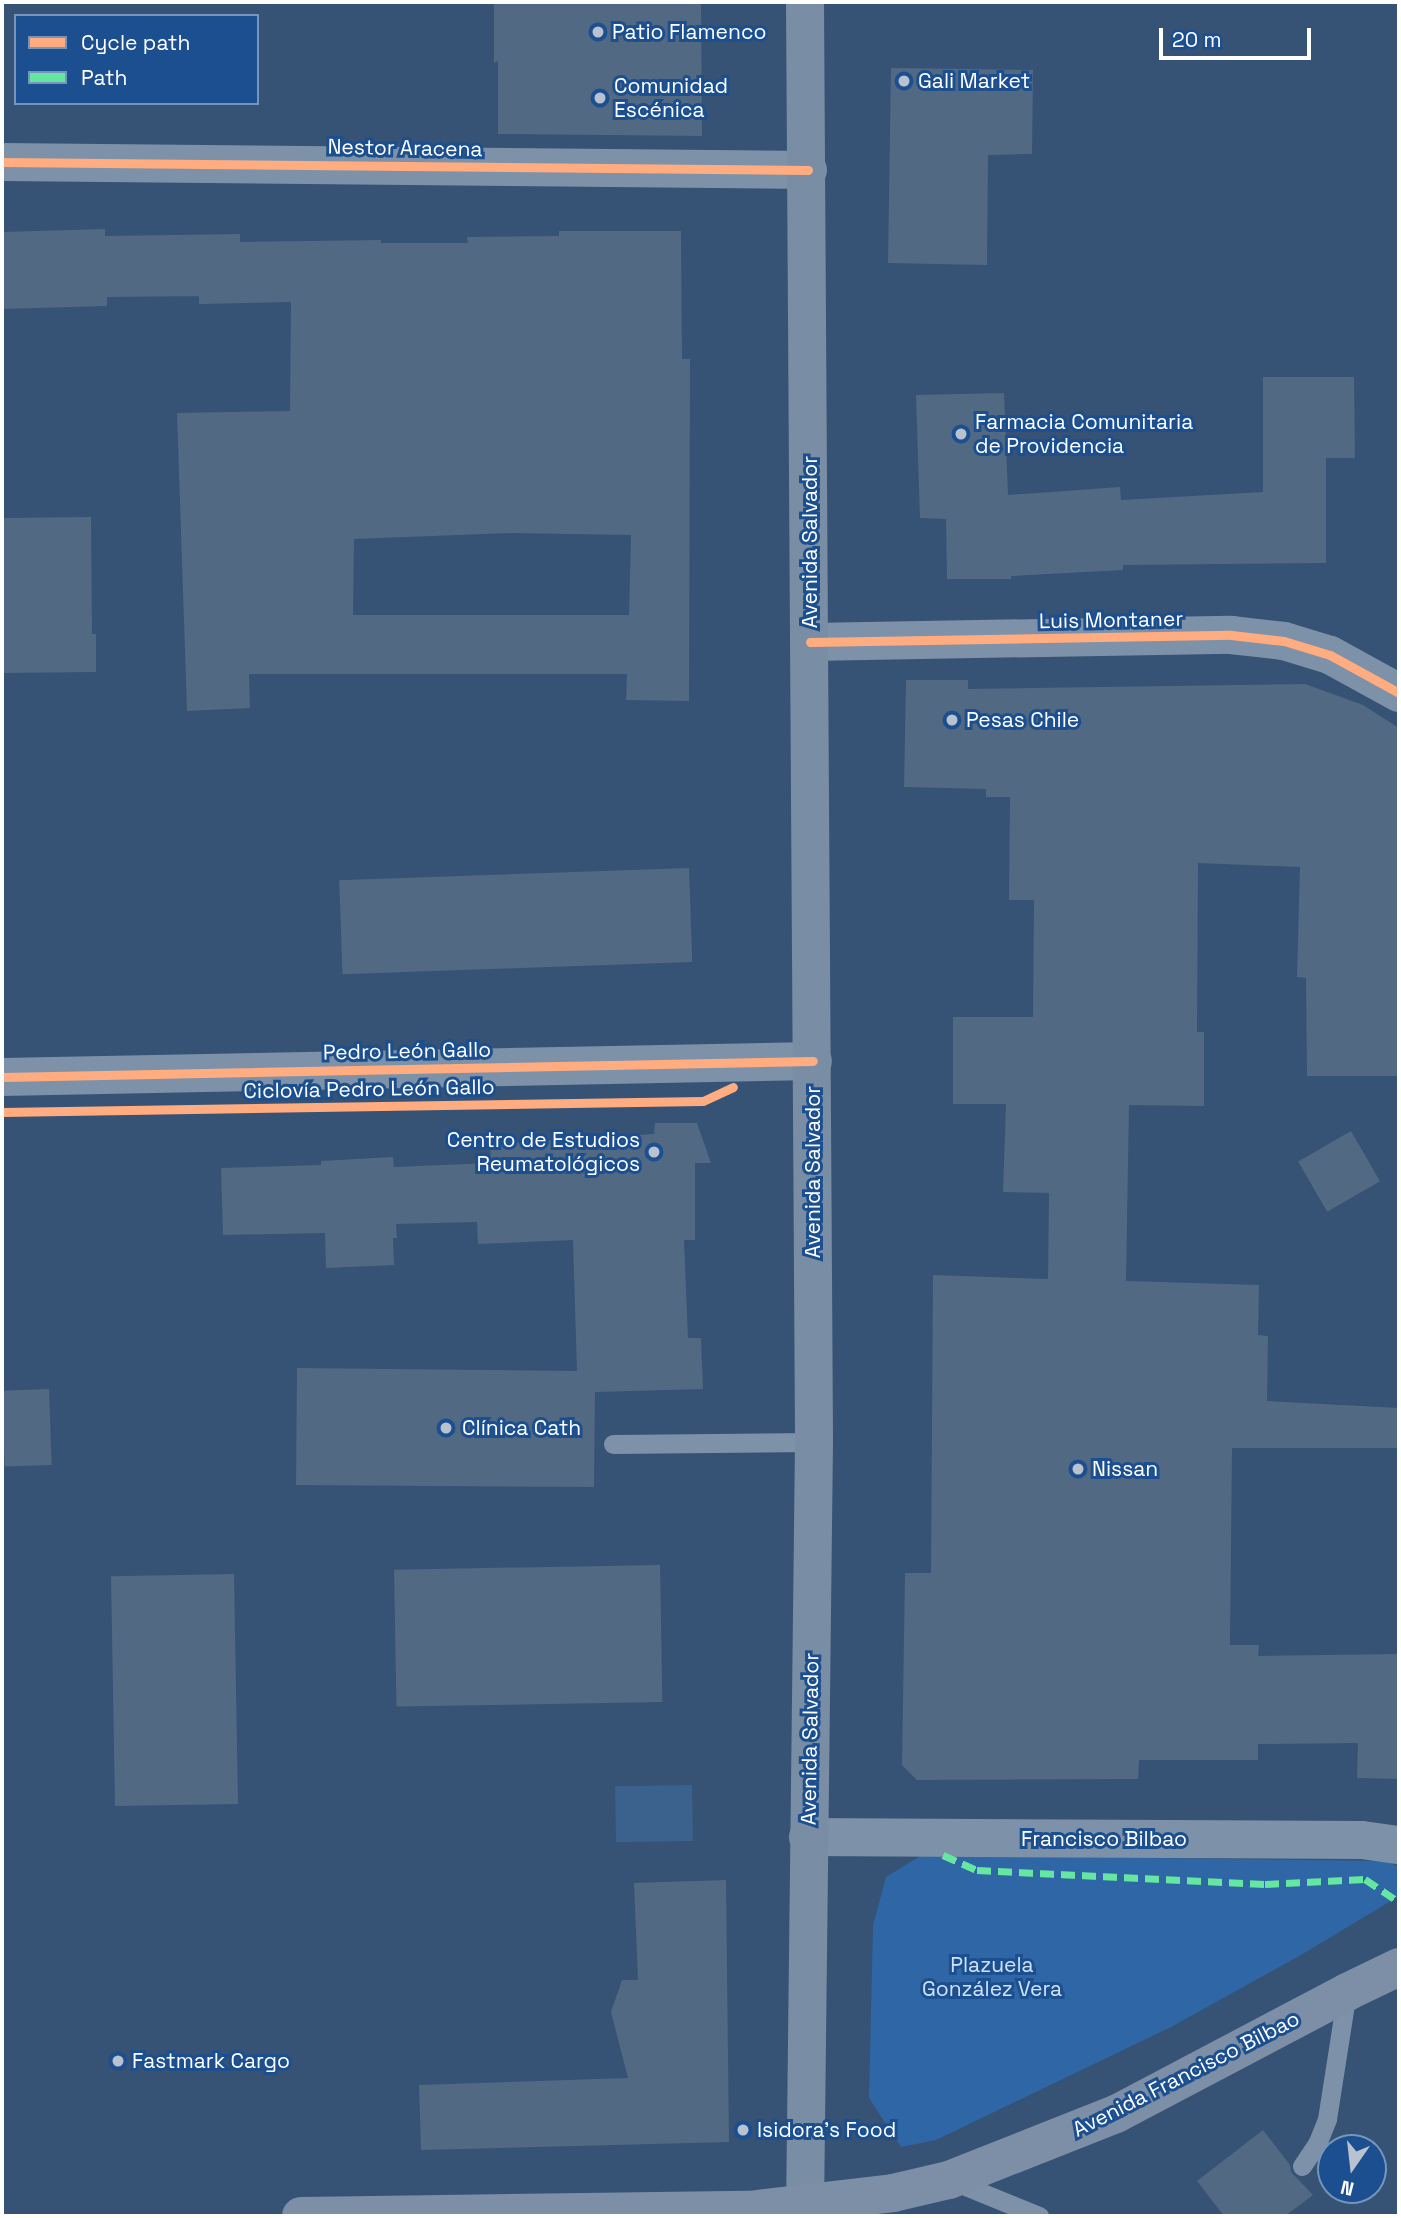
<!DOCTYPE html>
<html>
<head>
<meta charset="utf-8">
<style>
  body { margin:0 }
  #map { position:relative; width:1401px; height:2218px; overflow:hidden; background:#365274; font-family:"Space Grotesk",sans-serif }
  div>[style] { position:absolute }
  .green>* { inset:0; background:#2f66a5 }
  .water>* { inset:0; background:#3b618d; transform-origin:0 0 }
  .building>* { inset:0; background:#526984; transform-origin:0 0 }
  .lane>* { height:19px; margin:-9.5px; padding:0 9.5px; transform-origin:9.5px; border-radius:9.5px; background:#7d92a8 }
  .street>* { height:38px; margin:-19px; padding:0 19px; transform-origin:19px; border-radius:19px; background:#7d92a8 }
  .secondary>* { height:38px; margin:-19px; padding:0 19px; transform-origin:19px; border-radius:19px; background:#798da4 }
  .primary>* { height:38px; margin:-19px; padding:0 19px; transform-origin:19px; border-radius:19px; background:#7d8ea7 }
  .quiet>* { height:7px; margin-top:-3.5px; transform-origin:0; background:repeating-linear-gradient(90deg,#66e7a1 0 14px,transparent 0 21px) }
  .cycleway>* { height:9px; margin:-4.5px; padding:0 4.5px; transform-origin:4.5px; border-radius:4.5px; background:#ffac80 }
  .dots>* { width:19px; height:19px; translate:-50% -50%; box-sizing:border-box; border:4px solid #1b4f8f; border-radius:50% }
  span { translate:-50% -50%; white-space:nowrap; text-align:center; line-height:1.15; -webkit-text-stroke:6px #1b4f8f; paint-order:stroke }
  .poi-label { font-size:21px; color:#fff }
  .left { translate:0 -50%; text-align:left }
  .right { translate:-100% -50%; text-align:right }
  .street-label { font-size:21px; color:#fff }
  .park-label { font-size:21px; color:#cfe3fa }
  .frame { position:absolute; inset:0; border:4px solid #fff; pointer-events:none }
  .legend { position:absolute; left:14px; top:14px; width:245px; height:91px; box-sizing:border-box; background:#1b4f8f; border:2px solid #7695bc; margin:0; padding:9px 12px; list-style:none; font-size:21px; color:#fff }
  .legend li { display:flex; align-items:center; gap:14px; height:35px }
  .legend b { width:35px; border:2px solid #7695bc }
  .north { position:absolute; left:1317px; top:2134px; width:70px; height:70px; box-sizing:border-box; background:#1b4f8f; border:2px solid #7695bc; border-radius:50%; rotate:194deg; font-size:19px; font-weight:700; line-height:28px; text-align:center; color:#fff }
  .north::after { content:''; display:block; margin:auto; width:24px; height:32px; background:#b9c2ce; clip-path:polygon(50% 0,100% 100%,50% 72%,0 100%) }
  .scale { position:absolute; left:1159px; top:28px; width:152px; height:32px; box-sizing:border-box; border:4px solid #fff; border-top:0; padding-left:9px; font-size:21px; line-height:24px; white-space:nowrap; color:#fff; -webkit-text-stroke:5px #1b4f8f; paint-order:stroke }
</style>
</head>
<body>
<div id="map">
  <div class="green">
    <i style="clip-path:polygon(922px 1855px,1386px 1861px,1399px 1867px,1399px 1896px,1301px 1955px,1171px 2027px,936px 2140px,901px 2147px,869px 2098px,873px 1925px,886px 1877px)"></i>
  </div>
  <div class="water">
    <i style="left:692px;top:1785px;width:56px;height:77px;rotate:89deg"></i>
  </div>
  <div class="building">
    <i style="clip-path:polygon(494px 2px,701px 2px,702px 136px,498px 134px,498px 61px,494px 63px)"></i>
    <i style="clip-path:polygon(891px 68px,1033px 70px,1032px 154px,988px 155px,987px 265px,888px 263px)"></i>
    <i style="clip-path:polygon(evenodd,105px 229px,105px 236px,240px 234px,240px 242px,381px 240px,381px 243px,468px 243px,467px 237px,559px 236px,559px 231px,681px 231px,682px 359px,690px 359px,689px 701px,626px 700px,627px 674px,249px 674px,250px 708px,187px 711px,177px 413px,290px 411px,291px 302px,199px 304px,199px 296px,107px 297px,107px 306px,2px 309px,2px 232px,105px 229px,512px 533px,631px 535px,629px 615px,353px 615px,354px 539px,512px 533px)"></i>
    <i style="clip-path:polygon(1263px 377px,1354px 377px,1355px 458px,1326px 458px,1326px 563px,1123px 565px,1123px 570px,1011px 576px,1011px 579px,947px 579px,946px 519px,920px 518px,916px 395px,1004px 393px,1008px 495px,1120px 487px,1121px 500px,1263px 492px)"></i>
    <i style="clip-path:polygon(91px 517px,92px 634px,96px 634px,96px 672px,2px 673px,2px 518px)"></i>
    <i style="clip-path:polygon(906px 680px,968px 680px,968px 689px,1305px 684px,1363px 705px,1399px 728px,1399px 1076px,1307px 1076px,1306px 978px,1297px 977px,1300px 867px,1198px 863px,1197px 1032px,1204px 1032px,1204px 1106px,1129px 1105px,1126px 1281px,1259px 1285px,1258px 1335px,1268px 1336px,1267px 1401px,1399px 1408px,1399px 1448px,1232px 1448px,1230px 1645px,1259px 1645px,1258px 1656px,1399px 1654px,1399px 1779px,1357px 1778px,1358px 1743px,1258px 1744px,1258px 1760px,1139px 1760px,1138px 1779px,917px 1780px,902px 1765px,905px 1573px,931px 1573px,933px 1275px,1048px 1279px,1049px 1193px,1003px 1192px,1006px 1104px,953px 1104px,953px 1017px,1033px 1017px,1034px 900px,1009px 900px,1010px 797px,986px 797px,986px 789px,904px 787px)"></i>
    <i style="left:689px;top:868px;width:94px;height:350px;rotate:88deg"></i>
    <i style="clip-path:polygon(655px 1123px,697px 1123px,711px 1163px,695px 1163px,695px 1240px,684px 1240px,688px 1338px,701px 1338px,703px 1389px,595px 1392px,594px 1487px,296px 1485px,297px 1368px,577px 1371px,573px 1240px,478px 1244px,477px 1222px,396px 1224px,397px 1238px,393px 1238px,394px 1265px,326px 1268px,325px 1233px,223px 1235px,221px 1168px,321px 1165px,321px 1161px,393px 1157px,394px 1167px,491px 1163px,490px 1144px,654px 1134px)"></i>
    <i style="left:1351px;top:1131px;width:58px;height:61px;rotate:60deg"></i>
    <i style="left:49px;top:1389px;width:76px;height:47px;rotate:88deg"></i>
    <i style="left:660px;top:1565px;width:137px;height:266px;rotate:89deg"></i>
    <i style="left:234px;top:1574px;width:230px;height:123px;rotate:89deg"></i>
    <i style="clip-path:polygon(726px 1880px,729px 2142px,421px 2150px,419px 2085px,628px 2078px,611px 2012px,622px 1980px,638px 1980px,634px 1883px)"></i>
    <i style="clip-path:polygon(1263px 2130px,1290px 2165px,1291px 2172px,1313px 2195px,1285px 2216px,1224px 2216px,1197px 2181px)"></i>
  </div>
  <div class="lane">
    <i style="left:613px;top:1444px;width:201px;rotate:-0.6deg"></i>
    <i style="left:1302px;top:2166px;width:27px;rotate:-56deg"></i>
    <i style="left:1317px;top:2144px;width:27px;rotate:-68deg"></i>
    <i style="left:1327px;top:2119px;width:129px;rotate:-81.1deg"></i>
    <i style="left:953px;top:2181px;width:93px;rotate:22.1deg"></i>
  </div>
  <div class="street">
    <i style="left:2px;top:162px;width:806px;rotate:0.57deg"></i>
    <i style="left:810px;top:642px;width:421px;rotate:-1deg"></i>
    <i style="left:1231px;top:635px;width:53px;rotate:6.5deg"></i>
    <i style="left:1284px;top:641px;width:48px;rotate:16.9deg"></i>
    <i style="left:1330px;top:655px;width:79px;rotate:28.8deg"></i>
    <i style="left:2px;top:1077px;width:811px;rotate:-1.13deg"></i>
    <i style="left:808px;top:1837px;width:554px;rotate:0.31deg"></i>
    <i style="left:1362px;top:1840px;width:37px;rotate:8deg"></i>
  </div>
  <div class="secondary">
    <i style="left:805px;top:2px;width:1440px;rotate:89.64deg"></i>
    <i style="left:814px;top:1442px;width:774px;rotate:90.67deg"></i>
  </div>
  <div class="primary">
    <i style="left:301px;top:2216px;width:448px;rotate:-0.8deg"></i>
    <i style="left:749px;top:2210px;width:145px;rotate:-6.7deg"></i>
    <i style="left:893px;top:2193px;width:57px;rotate:-13.1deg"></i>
    <i style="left:949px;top:2180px;width:180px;rotate:-21.6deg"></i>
    <i style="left:1116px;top:2114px;width:261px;rotate:-27.8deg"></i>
    <i style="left:1347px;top:1992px;width:58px;rotate:-25.7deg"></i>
  </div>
  <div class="quiet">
    <i style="left:943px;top:1855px;width:37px;rotate:24deg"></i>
    <i style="left:977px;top:1870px;width:288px;rotate:2.8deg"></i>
    <i style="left:1265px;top:1884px;width:100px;rotate:-2.9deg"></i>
    <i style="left:1365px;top:1879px;width:36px;rotate:34deg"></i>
  </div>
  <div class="cycleway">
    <i style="left:2px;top:162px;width:806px;rotate:0.57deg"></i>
    <i style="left:810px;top:642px;width:421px;rotate:-1deg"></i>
    <i style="left:1231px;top:635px;width:53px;rotate:6.5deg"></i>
    <i style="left:1284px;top:641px;width:48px;rotate:16.9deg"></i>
    <i style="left:1330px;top:655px;width:79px;rotate:28.8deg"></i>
    <i style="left:2px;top:1077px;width:811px;rotate:-1.13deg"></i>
    <i style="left:2px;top:1112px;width:701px;rotate:-0.9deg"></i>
    <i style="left:703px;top:1101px;width:33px;rotate:-25deg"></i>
  </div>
  <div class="dots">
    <i style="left:598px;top:32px;background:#b9c2ce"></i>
    <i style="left:904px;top:81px;background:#b9c2ce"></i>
    <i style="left:600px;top:98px;background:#b9c2ce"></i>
    <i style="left:961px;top:434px;background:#b9c2ce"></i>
    <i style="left:952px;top:720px;background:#b9c2ce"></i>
    <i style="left:654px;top:1152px;background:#b9c2ce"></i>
    <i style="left:446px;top:1428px;background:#b9c2ce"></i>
    <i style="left:1078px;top:1469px;background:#b9c2ce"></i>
    <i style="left:118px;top:2061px;background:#b9c2ce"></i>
    <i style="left:743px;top:2130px;background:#b9c2ce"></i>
  </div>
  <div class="poi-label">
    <span class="left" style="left:612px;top:32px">Patio Flamenco</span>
    <span class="left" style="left:918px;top:81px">Gali Market</span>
    <span class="left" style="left:614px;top:98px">Comunidad<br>Escénica</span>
    <span class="left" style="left:975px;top:434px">Farmacia Comunitaria<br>de Providencia</span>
    <span class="left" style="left:966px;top:720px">Pesas Chile</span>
    <span class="right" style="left:640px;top:1152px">Centro de Estudios<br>Reumatológicos</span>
    <span class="left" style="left:462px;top:1428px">Clínica Cath</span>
    <span class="left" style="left:1092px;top:1469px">Nissan</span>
    <span class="left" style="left:132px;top:2061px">Fastmark Cargo</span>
    <span class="left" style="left:757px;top:2130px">Isidora's Food</span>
  </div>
  <div class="street-label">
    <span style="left:405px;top:148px;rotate:1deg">Nestor Aracena</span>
    <span style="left:810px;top:542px;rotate:-90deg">Avenida Salvador</span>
    <span style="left:1111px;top:620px;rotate:-1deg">Luis Montaner</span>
    <span style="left:407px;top:1051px;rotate:-1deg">Pedro León Gallo</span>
    <span style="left:369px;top:1089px;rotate:-1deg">Ciclovía Pedro León Gallo</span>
    <span style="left:813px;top:1172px;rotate:-90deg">Avenida Salvador</span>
    <span style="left:810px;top:1739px;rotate:-89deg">Avenida Salvador</span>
    <span style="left:1104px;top:1839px">Francisco Bilbao</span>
    <span style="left:1186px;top:2074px;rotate:-27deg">Avenida Francisco Bilbao</span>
  </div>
  <div class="park-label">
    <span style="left:992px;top:1977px">Plazuela<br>González Vera</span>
  </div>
  <div class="frame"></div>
  <ul class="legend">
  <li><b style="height:9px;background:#ffac80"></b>Cycle path</li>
  <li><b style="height:9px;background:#66e7a1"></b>Path</li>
  </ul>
  <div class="north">N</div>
  <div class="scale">20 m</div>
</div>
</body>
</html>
